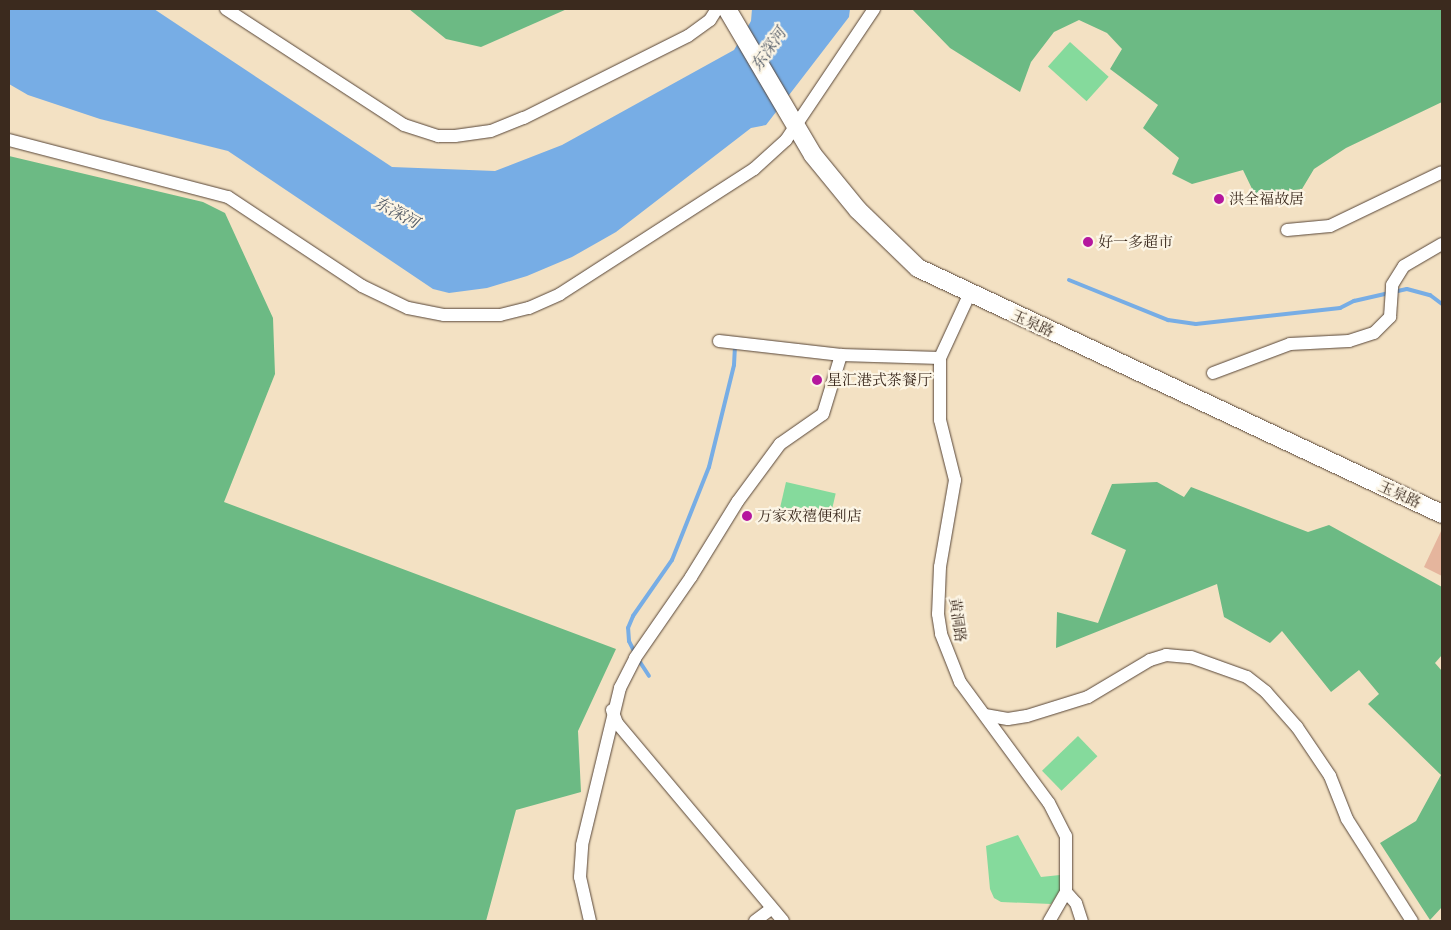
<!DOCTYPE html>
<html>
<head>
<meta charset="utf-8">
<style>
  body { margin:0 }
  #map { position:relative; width:1451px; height:930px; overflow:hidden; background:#f3e1c3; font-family:"Gentium Book Plus","Noto Serif SC",serif }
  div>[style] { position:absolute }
  .green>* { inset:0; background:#85da9c; transform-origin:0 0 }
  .forest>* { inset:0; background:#6cba84 }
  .water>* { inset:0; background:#77ade5 }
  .stream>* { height:4px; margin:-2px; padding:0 2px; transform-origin:2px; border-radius:2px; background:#77ade5 }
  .building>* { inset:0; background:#e5b59d }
  .roads { filter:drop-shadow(0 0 1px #574537) drop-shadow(0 0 1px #574537) }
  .street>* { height:12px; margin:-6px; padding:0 6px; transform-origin:6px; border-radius:6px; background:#fff }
  .secondary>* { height:18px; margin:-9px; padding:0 9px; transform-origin:9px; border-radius:9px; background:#fff }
  .dots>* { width:14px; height:14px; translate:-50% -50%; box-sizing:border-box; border:2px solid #fcf5e5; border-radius:50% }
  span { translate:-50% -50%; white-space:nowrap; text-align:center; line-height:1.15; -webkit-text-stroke:4.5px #fcf5e5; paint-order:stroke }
  .poi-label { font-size:15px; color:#3b2a1e }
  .left { translate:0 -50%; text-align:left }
  .street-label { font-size:15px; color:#3b2a1e }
  .water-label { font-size:16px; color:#505864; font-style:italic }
  .frame { position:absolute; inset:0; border:10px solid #3b2a1e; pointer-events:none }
</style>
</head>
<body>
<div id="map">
  <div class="green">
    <i style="left:1070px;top:42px;width:52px;height:33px;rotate:42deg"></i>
    <i style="left:786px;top:482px;width:51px;height:29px;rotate:13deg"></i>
    <i style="left:1078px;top:736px;width:28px;height:50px;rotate:46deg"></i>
    <i style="clip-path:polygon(1018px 835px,1041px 877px,1060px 875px,1061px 889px,1051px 904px,1001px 902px,994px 898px,990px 889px,986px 846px)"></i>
  </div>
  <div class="forest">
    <i style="clip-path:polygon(409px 9px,567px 9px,481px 47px,446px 39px)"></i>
    <i style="clip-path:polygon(912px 9px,1442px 9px,1442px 102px,1346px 148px,1314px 169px,1302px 189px,1255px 195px,1243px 170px,1192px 184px,1172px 174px,1179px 158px,1143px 128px,1158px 105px,1110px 69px,1122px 49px,1107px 33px,1079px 20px,1054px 32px,1031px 62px,1020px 92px,950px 48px)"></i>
    <i style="clip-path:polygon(9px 156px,203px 202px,225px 213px,273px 318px,275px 374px,224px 502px,616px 649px,578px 731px,581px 792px,516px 810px,486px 921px,9px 921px)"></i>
    <i style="clip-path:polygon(1157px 482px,1184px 497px,1191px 487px,1308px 532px,1329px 525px,1442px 587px,1442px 655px,1435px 663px,1442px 671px,1442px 907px,1430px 920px,1380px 843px,1416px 821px,1441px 775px,1368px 704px,1379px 694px,1359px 670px,1331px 692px,1282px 631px,1270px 643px,1224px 617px,1217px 584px,1056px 648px,1057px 612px,1098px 623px,1126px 550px,1091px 534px,1112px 484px)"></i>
  </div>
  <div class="water">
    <i style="clip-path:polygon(9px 9px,154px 9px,392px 167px,495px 171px,562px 145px,734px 50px,751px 21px,752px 9px,850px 9px,849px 17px,766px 125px,751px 128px,616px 232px,572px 257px,527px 276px,487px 288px,449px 293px,433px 289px,228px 151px,100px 119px,28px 95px,9px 84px)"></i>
  </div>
  <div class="stream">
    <i style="left:1069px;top:280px;width:107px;rotate:22deg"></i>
    <i style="left:1168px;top:320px;width:28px;rotate:8deg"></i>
    <i style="left:1196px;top:324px;width:145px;rotate:-6.3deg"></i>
    <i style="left:1340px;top:308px;width:16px;rotate:-27deg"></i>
    <i style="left:1354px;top:301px;width:54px;rotate:-12.8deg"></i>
    <i style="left:1407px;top:289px;width:24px;rotate:15deg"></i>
    <i style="left:1430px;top:295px;width:15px;rotate:37deg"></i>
    <i style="left:635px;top:653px;width:13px;rotate:-117deg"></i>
    <i style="left:629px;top:641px;width:13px;rotate:-94deg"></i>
    <i style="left:628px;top:628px;width:13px;rotate:-67deg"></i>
    <i style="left:633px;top:616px;width:68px;rotate:-55.1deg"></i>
    <i style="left:672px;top:560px;width:100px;rotate:-68.3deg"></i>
    <i style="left:709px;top:467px;width:105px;rotate:-76.2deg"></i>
    <i style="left:734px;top:365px;width:21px;rotate:-87deg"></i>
    <i style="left:638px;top:659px;width:20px;rotate:57deg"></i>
  </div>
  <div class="building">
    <i style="clip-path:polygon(1442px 529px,1442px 576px,1424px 567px)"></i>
  </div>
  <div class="roads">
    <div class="street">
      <i style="left:226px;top:9px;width:212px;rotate:33.1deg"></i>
      <i style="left:404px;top:125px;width:36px;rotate:18deg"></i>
      <i style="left:438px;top:136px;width:17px"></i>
      <i style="left:455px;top:136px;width:36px;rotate:-8deg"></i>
      <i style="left:491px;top:131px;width:35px;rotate:-22deg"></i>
      <i style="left:524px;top:118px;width:183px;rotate:-26.6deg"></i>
      <i style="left:688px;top:36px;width:27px;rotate:-36deg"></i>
      <i style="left:710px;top:20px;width:13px;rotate:-58deg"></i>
      <i style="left:9px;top:140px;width:226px;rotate:14.6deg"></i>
      <i style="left:228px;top:197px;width:161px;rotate:33.6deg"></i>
      <i style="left:362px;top:286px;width:51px;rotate:25.6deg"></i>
      <i style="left:408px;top:308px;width:37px;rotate:11deg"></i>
      <i style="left:444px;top:315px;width:56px"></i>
      <i style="left:500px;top:315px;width:30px;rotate:-14deg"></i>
      <i style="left:529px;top:308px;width:34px;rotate:-24deg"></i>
      <i style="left:560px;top:294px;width:231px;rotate:-32.8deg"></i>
      <i style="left:754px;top:169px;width:43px;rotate:-42.2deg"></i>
      <i style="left:786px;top:140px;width:158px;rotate:-56.1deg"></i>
      <i style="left:1287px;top:230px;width:43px;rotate:-5.3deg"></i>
      <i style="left:1330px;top:226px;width:124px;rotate:-25.7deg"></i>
      <i style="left:970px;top:293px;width:72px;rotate:114.8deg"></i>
      <i style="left:940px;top:358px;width:62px;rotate:90deg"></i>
      <i style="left:940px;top:420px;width:62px;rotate:76deg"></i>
      <i style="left:955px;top:480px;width:88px;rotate:99.8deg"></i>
      <i style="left:940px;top:567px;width:47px;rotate:92.4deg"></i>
      <i style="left:938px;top:614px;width:20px;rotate:81deg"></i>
      <i style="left:941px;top:634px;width:52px;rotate:68.4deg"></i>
      <i style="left:960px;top:682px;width:150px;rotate:53.7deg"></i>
      <i style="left:1049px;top:803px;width:37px;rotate:63deg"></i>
      <i style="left:1066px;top:836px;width:56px;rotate:90deg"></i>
      <i style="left:1066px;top:892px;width:34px;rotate:120deg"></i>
      <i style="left:719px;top:341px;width:123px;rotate:6.5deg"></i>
      <i style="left:841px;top:355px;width:99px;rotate:1.7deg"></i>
      <i style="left:1213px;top:373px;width:82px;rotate:-20.6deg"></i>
      <i style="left:1290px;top:344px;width:59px;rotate:-2.9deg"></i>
      <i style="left:1349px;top:341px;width:26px;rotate:-18deg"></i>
      <i style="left:1374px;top:333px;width:23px;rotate:-45deg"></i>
      <i style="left:1390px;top:317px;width:32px;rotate:-86deg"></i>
      <i style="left:1392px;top:285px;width:22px;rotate:-58deg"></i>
      <i style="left:1404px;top:266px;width:44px;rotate:-30.1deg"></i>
      <i style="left:612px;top:710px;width:14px;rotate:69deg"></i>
      <i style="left:617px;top:723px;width:258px;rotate:50deg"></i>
      <i style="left:985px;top:715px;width:23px;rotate:10deg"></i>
      <i style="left:1008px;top:719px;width:19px;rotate:-9deg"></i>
      <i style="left:1027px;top:716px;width:64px;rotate:-17.3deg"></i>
      <i style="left:1088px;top:697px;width:72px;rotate:-30.8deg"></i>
      <i style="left:1150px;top:660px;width:17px;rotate:-17deg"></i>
      <i style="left:1166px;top:655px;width:25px;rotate:5deg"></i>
      <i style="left:1191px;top:657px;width:59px;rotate:19.7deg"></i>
      <i style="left:1247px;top:677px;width:24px;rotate:38deg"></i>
      <i style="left:1266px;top:692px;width:47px;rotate:48.5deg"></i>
      <i style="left:1297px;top:727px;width:59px;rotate:56deg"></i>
      <i style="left:1330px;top:776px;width:46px;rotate:68.4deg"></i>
      <i style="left:1347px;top:819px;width:121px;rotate:57.5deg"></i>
      <i style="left:1066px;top:892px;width:15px;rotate:48deg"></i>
      <i style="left:1076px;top:903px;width:19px;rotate:72deg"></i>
      <i style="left:590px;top:921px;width:45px;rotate:-102.8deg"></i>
      <i style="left:580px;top:877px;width:32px;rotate:-86deg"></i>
      <i style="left:582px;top:845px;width:162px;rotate:-76.4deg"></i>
      <i style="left:620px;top:688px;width:34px;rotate:-63deg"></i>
      <i style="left:635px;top:658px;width:98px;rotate:-55.3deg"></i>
      <i style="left:691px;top:577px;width:89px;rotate:-58.3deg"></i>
      <i style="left:738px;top:501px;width:71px;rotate:-53.6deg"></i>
      <i style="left:780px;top:444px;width:52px;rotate:-34.9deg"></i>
      <i style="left:823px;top:414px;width:62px;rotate:-73deg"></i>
      <i style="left:755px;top:921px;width:20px;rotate:-37deg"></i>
    </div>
    <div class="secondary">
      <i style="left:727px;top:9px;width:169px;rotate:59.5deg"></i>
      <i style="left:813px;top:155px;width:71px;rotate:50.7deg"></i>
      <i style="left:858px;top:210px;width:83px;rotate:44deg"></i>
      <i style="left:918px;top:268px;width:579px;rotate:25.15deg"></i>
    </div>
  </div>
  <div class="dots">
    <i style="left:1219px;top:199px;background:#b5179e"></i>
    <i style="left:1088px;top:242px;background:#b5179e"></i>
    <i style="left:817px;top:380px;background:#b5179e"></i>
    <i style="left:747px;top:516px;background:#b5179e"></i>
  </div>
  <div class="poi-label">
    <span class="left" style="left:1229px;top:199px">洪全福故居</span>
    <span class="left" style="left:1098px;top:242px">好一多超市</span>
    <span class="left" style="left:827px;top:380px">星汇港式茶餐厅</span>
    <span class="left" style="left:757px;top:516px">万家欢禧便利店</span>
  </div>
  <div class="street-label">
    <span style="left:1033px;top:323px;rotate:25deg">玉泉路</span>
    <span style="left:1400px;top:494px;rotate:25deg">玉泉路</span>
    <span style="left:958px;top:620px;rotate:82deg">黄洞路</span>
  </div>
  <div class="water-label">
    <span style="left:768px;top:49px;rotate:-55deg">东深河</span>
    <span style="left:397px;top:212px;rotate:28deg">东深河</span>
  </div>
  <div class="frame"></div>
</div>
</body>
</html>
